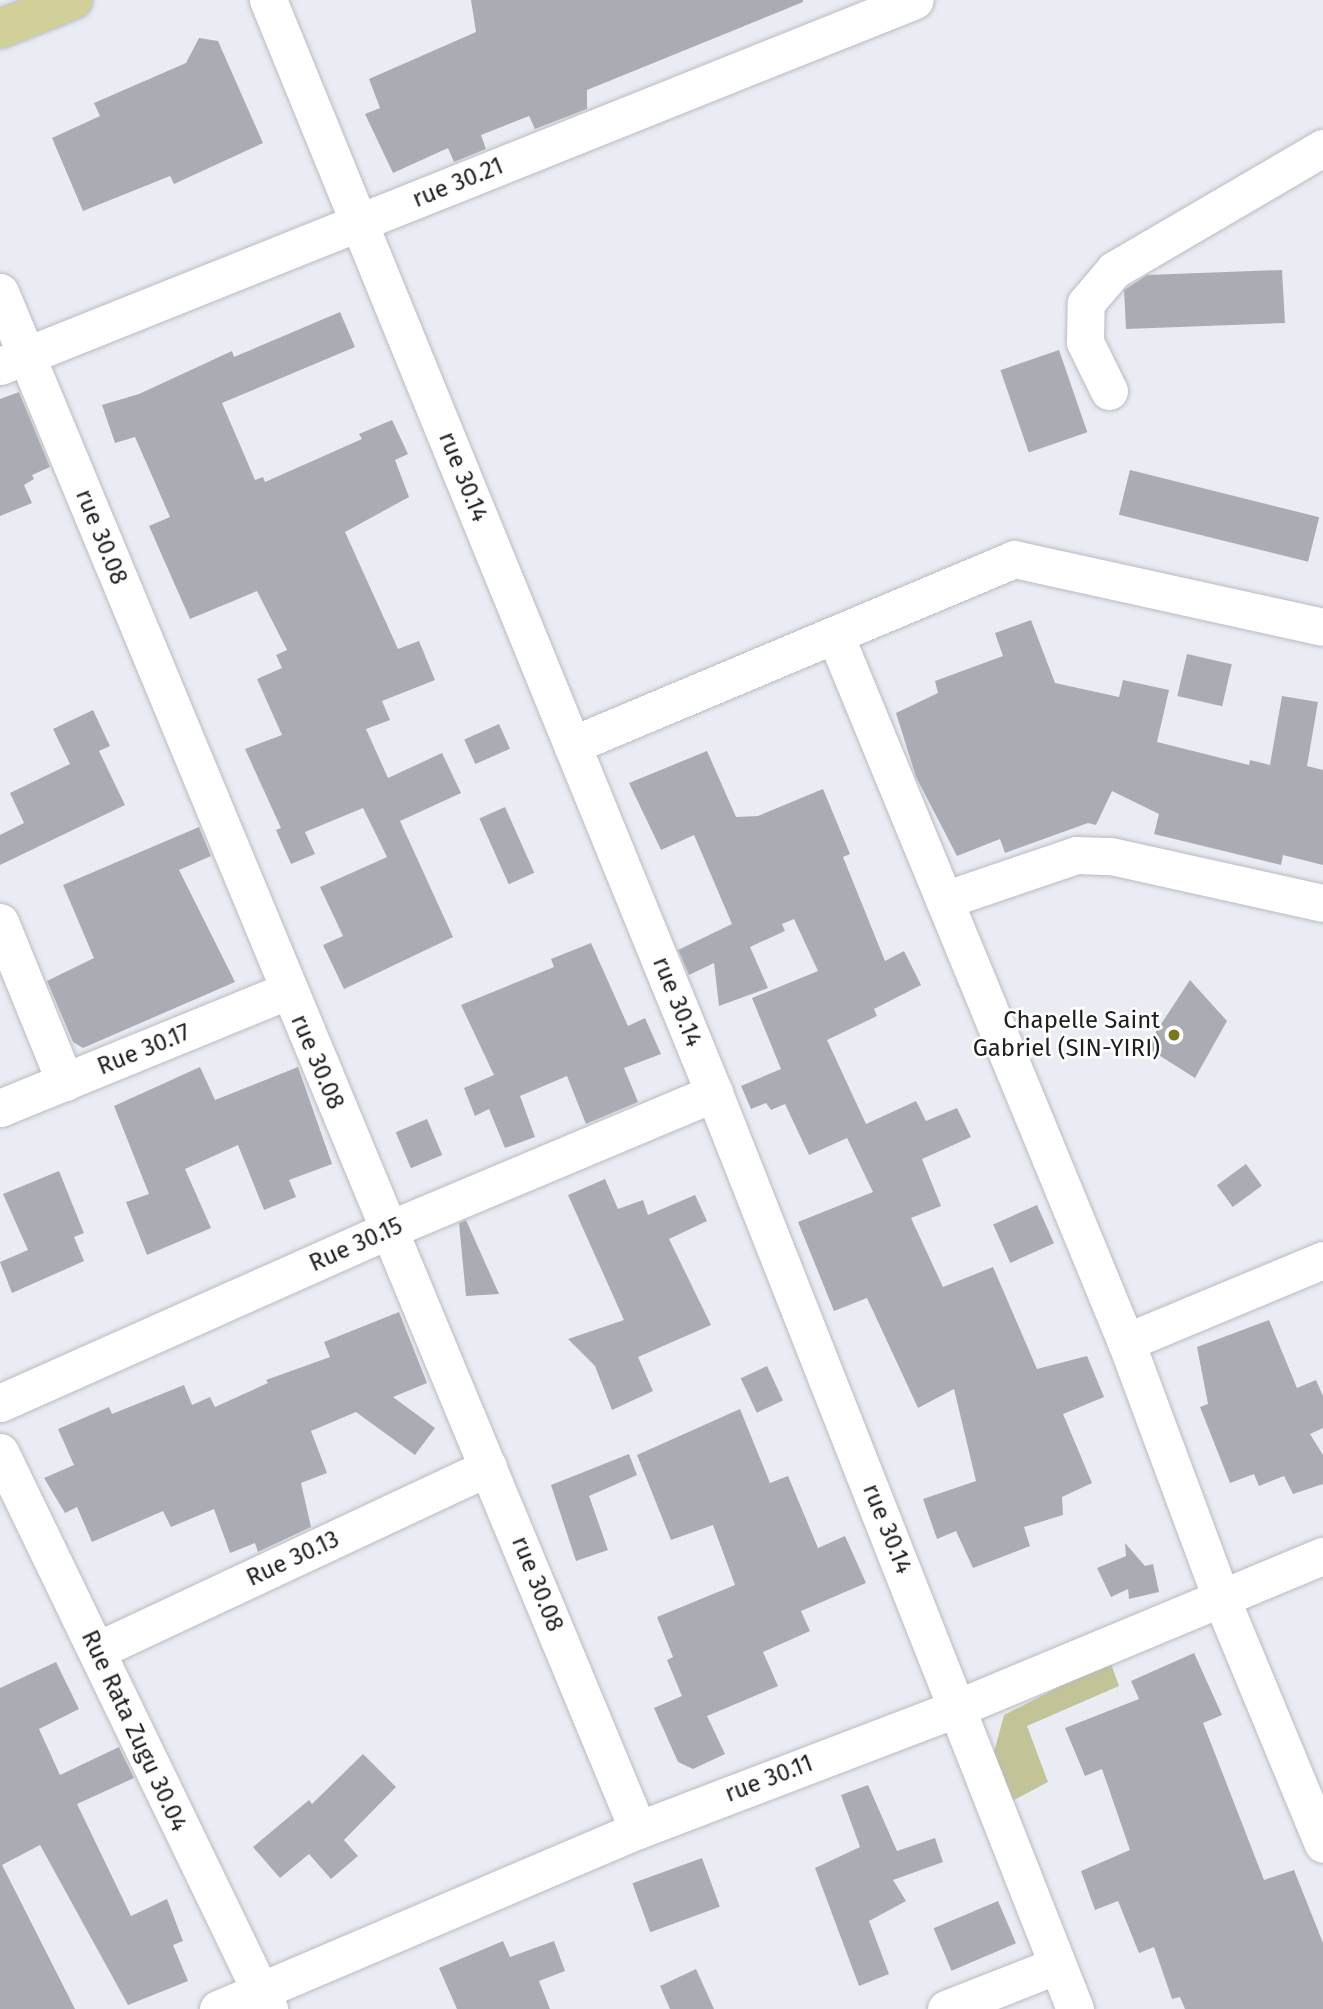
<!DOCTYPE html>
<html>
<head>
<meta charset="utf-8">
<style>
  body { margin:0 }
  #map { position:relative; width:1323px; height:2009px; overflow:hidden; background:#eaecf4; font-family:"Fira Sans",sans-serif }
  div>[style] { position:absolute }
  .green>* { inset:0; background:#c2c498 }
  .building>* { inset:0; background:#aaacb4; transform-origin:0 0 }
  .roads { filter:drop-shadow(0 0 2px #b9bac3) drop-shadow(0 0 2px #b9bac3) }
  .minor>* { height:37px; margin:-18.5px; padding:0 18.5px; transform-origin:18.5px; border-radius:18.5px; background:#fff }
  .major>* { height:38px; margin:-19px; padding:0 19px; transform-origin:19px; border-radius:19px; background:#d0d098 }
  .dots>* { width:19px; height:19px; translate:-50% -50%; box-sizing:border-box; border:4px solid #fff; border-radius:50% }
  span { translate:-50% -50%; white-space:nowrap; text-align:center; line-height:1.15; -webkit-text-stroke:5px #fff; paint-order:stroke }
  .street-label { font-size:24px; color:#1e1e21 }
  .poi-label { font-size:24px; color:#1e1e21 }
  .right { translate:-100% -50%; text-align:right }
</style>
</head>
<body>
<div id="map">
  <div class="green">
    <i style="clip-path:polygon(1110px 1661px,1119px 1686px,1027px 1726px,1048px 1782px,1012px 1801px,993px 1756px,1004px 1715px)"></i>
  </div>
  <div class="building">
    <i style="clip-path:polygon(471px 0,803px 0,803px 2px,587px 90px,587px 109px,535px 129px,529px 116px,481px 135px,486px 149px,454px 162px,448px 148px,393px 173px,365px 114px,380px 108px,369px 79px,476px 32px)"></i>
    <i style="clip-path:polygon(199px 38px,218px 41px,263px 143px,174px 184px,170px 176px,83px 211px,52px 138px,100px 116px,94px 103px,186px 63px)"></i>
    <i style="clip-path:polygon(1282px 270px,1285px 323px,1126px 329px,1124px 290px,1147px 275px)"></i>
    <i style="clip-path:polygon(340px 312px,355px 347px,222px 403px,255px 480px,263px 477px,265px 482px,362px 439px,359px 434px,392px 420px,408px 454px,395px 460px,409px 497px,345px 532px,398px 649px,419px 641px,435px 680px,382px 701px,390px 720px,366px 729px,388px 778px,442px 753px,461px 793px,400px 821px,453px 937px,344px 989px,323px 945px,343px 936px,320px 887px,387px 857px,363px 808px,305px 832px,315px 854px,291px 864px,276px 830px,281px 828px,245px 749px,282px 735px,257px 679px,282px 668px,276px 655px,287px 650px,257px 591px,190px 619px,149px 526px,170px 517px,135px 437px,115px 443px,102px 405px,139px 394px,232px 351px,234px 357px)"></i>
    <i style="left:1059px;top:350px;width:87px;height:62px;rotate:71deg"></i>
    <i style="clip-path:polygon(19px 392px,50px 467px,32px 475px,34px 479px,24px 485px,32px 503px,0 516px,0 399px)"></i>
    <i style="left:1130px;top:470px;width:195px;height:46px;rotate:14deg"></i>
    <i style="clip-path:polygon(1031px 620px,1055px 683px,1119px 697px,1123px 680px,1169px 690px,1157px 742px,1249px 765px,1250px 760px,1270px 765px,1282px 696px,1318px 702px,1307px 766px,1323px 770px,1323px 865px,1283px 855px,1281px 865px,1154px 834px,1159px 814px,1112px 791px,1096px 825px,1088px 823px,1005px 853px,1000px 839px,957px 856px,916px 777px,896px 713px,938px 693px,935px 681px,1003px 656px,995px 633px)"></i>
    <i style="left:1187px;top:654px;width:46px;height:43px;rotate:13deg"></i>
    <i style="clip-path:polygon(93px 710px,110px 746px,99px 751px,125px 805px,0 865px,0 835px,24px 823px,10px 793px,70px 764px,53px 729px)"></i>
    <i style="left:499px;top:724px;width:27px;height:38px;rotate:66deg"></i>
    <i style="clip-path:polygon(707px 751px,736px 817px,758px 816px,823px 789px,850px 854px,843px 857px,885px 961px,904px 951px,921px 985px,874px 1009px,877px 1016px,827px 1040px,866px 1124px,916px 1101px,926px 1121px,957px 1108px,971px 1137px,922px 1159px,941px 1206px,911px 1218px,943px 1287px,993px 1267px,1037px 1369px,1087px 1356px,1104px 1397px,1063px 1414px,1092px 1483px,1062px 1497px,1063px 1515px,1024px 1527px,1030px 1546px,973px 1568px,956px 1531px,937px 1539px,923px 1499px,976px 1481px,954px 1389px,918px 1408px,867px 1298px,834px 1311px,798px 1222px,873px 1192px,847px 1138px,809px 1155px,785px 1104px,771px 1110px,766px 1103px,751px 1109px,741px 1086px,781px 1069px,752px 998px,818px 971px,794px 919px,782px 924px,785px 931px,750px 947px,768px 988px,719px 1006px,714px 963px,689px 975px,678px 950px,732px 924px,694px 835px,661px 850px,629px 783px)"></i>
    <i style="left:505px;top:807px;width:72px;height:28px;rotate:66deg"></i>
    <i style="clip-path:polygon(199px 827px,211px 856px,179px 870px,235px 982px,83px 1048px,73px 1042px,47px 981px,94px 958px,63px 885px)"></i>
    <i style="clip-path:polygon(591px 943px,628px 1026px,645px 1018px,661px 1054px,624px 1068px,638px 1102px,586px 1124px,567px 1076px,520px 1096px,535px 1137px,505px 1148px,489px 1109px,475px 1116px,464px 1088px,494px 1075px,461px 1005px,554px 967px,551px 959px)"></i>
    <i style="clip-path:polygon(1190px 980px,1227px 1021px,1195px 1078px,1146px 1047px)"></i>
    <i style="clip-path:polygon(200px 1067px,215px 1100px,298px 1067px,332px 1164px,289px 1180px,296px 1197px,264px 1210px,238px 1145px,185px 1169px,211px 1228px,147px 1255px,126px 1202px,149px 1194px,114px 1106px)"></i>
    <i style="left:427px;top:1119px;width:39px;height:34px;rotate:67deg"></i>
    <i style="left:1246px;top:1164px;width:27px;height:36px;rotate:54deg"></i>
    <i style="clip-path:polygon(59px 1171px,84px 1233px,74px 1237px,84px 1261px,12px 1293px,0 1262px,28px 1250px,3px 1194px)"></i>
    <i style="clip-path:polygon(605px 1179px,618px 1209px,643px 1200px,648px 1215px,695px 1195px,707px 1221px,669px 1239px,711px 1325px,638px 1357px,653px 1391px,612px 1410px,595px 1366px,568px 1339px,624px 1320px,568px 1195px)"></i>
    <i style="left:1037px;top:1205px;width:42px;height:48px;rotate:66deg"></i>
    <i style="clip-path:polygon(466px 1220px,499px 1294px,466px 1296px,459px 1223px)"></i>
    <i style="clip-path:polygon(399px 1312px,427px 1383px,393px 1397px,435px 1428px,415px 1455px,356px 1412px,311px 1431px,327px 1473px,301px 1483px,311px 1527px,258px 1552px,255px 1543px,230px 1553px,214px 1509px,171px 1527px,163px 1511px,92px 1542px,77px 1507px,65px 1513px,44px 1478px,74px 1465px,58px 1429px,109px 1407px,112px 1414px,184px 1385px,192px 1405px,210px 1397px,215px 1407px,268px 1383px,266px 1380px,330px 1357px,324px 1342px)"></i>
    <i style="clip-path:polygon(1269px 1320px,1297px 1388px,1316px 1380px,1323px 1396px,1323px 1428px,1310px 1434px,1323px 1455px,1323px 1484px,1293px 1494px,1284px 1476px,1259px 1486px,1254px 1474px,1230px 1483px,1200px 1407px,1208px 1404px,1197px 1347px)"></i>
    <i style="left:767px;top:1366px;width:38px;height:29px;rotate:65deg"></i>
    <i style="clip-path:polygon(740px 1409px,770px 1483px,788px 1476px,818px 1548px,845px 1536px,866px 1583px,801px 1611px,810px 1631px,763px 1652px,778px 1686px,707px 1716px,725px 1754px,693px 1769px,678px 1762px,654px 1708px,682px 1696px,667px 1660px,673px 1657px,657px 1617px,735px 1585px,713px 1525px,671px 1540px,637px 1455px)"></i>
    <i style="clip-path:polygon(629px 1454px,637px 1475px,589px 1496px,608px 1550px,576px 1561px,551px 1485px)"></i>
    <i style="clip-path:polygon(1125px 1543px,1145px 1566px,1153px 1564px,1159px 1592px,1129px 1599px,1128px 1589px,1111px 1597px,1097px 1568px,1126px 1556px)"></i>
    <i style="clip-path:polygon(1194px 1653px,1222px 1715px,1203px 1723px,1264px 1880px,1294px 1870px,1323px 1943px,1323px 2009px,1185px 2009px,1180px 1997px,1172px 1999px,1154px 1947px,1139px 1953px,1118px 1901px,1095px 1910px,1081px 1871px,1130px 1850px,1102px 1769px,1085px 1776px,1065px 1728px,1139px 1699px,1131px 1681px)"></i>
    <i style="clip-path:polygon(56px 1662px,79px 1709px,39px 1729px,60px 1775px,119px 1747px,134px 1778px,77px 1804px,131px 1916px,167px 1899px,183px 1941px,173px 1945px,188px 1981px,128px 2005px,40px 1845px,2px 1865px,75px 2009px,0 2009px,0 1688px)"></i>
    <i style="clip-path:polygon(363px 1754px,396px 1787px,344px 1840px,358px 1856px,331px 1879px,309px 1854px,280px 1878px,253px 1847px,309px 1800px,312px 1804px)"></i>
    <i style="clip-path:polygon(868px 1785px,897px 1851px,935px 1838px,943px 1862px,893px 1880px,906px 1901px,869px 1921px,889px 1974px,859px 1986px,815px 1868px,860px 1847px,841px 1795px)"></i>
    <i style="left:702px;top:1858px;width:52px;height:74px;rotate:70deg"></i>
    <i style="left:998px;top:1901px;width:46px;height:70px;rotate:67deg"></i>
    <i style="clip-path:polygon(503px 1941px,510px 1957px,554px 1941px,565px 1971px,539px 1981px,550px 2009px,457px 2009px,439px 1968px)"></i>
    <i style="clip-path:polygon(696px 1969px,714px 2009px,670px 2009px,660px 1986px)"></i>
  </div>
  <div class="roads">
    <div class="minor">
      <i style="left:268px;top:0;width:1180px;rotate:67.8deg"></i>
      <i style="left:714px;top:1093px;width:985px;rotate:68.49deg"></i>
      <i style="left:0;top:292px;width:1665px;rotate:67.47deg"></i>
      <i style="left:0;top:366px;width:985px;rotate:-21.8deg"></i>
      <i style="left:1109px;top:391px;width:55px;rotate:-116.1deg"></i>
      <i style="left:1085px;top:342px;width:39px;rotate:-89deg"></i>
      <i style="left:1086px;top:303px;width:43px;rotate:-49.7deg"></i>
      <i style="left:1114px;top:270px;width:242px;rotate:-30.3deg"></i>
      <i style="left:835px;top:635px;width:765px;rotate:67.63deg"></i>
      <i style="left:1126px;top:1342px;width:273px;rotate:69.6deg"></i>
      <i style="left:1221px;top:1598px;width:266px;rotate:67.5deg"></i>
      <i style="left:572px;top:745px;width:480px;rotate:-22.8deg"></i>
      <i style="left:1014px;top:559px;width:316px;rotate:12.4deg"></i>
      <i style="left:944px;top:900px;width:139px;rotate:-18.8deg"></i>
      <i style="left:1076px;top:855px;width:35px;rotate:2deg"></i>
      <i style="left:1111px;top:856px;width:217px;rotate:12.5deg"></i>
      <i style="left:0;top:922px;width:173px;rotate:67.9deg"></i>
      <i style="left:0;top:1108px;width:310px;rotate:-22.2deg"></i>
      <i style="left:1126px;top:1342px;width:213px;rotate:-22.6deg"></i>
      <i style="left:0;top:1403px;width:425px;rotate:-24deg"></i>
      <i style="left:388px;top:1230px;width:354px;rotate:-22.8deg"></i>
      <i style="left:0;top:1452px;width:619px;rotate:64.22deg"></i>
      <i style="left:98px;top:1650px;width:431px;rotate:-25.1deg"></i>
      <i style="left:218px;top:2009px;width:457px;rotate:-23.1deg"></i>
      <i style="left:638px;top:1830px;width:342px;rotate:-20.9deg"></i>
      <i style="left:957px;top:1708px;width:396px;rotate:-22.6deg"></i>
      <i style="left:946px;top:2009px;width:117px;rotate:-21.5deg"></i>
    </div>
    <div class="major">
      <i style="left:0;top:29px;width:79px;rotate:-21.7deg"></i>
    </div>
  </div>
  <div class="dots">
    <i style="left:1174px;top:1035px;background:#78781f"></i>
  </div>
  <div class="street-label">
    <span style="left:458px;top:183px;rotate:-22deg">rue 30.21</span>
    <span style="left:463px;top:477px;rotate:68deg">rue 30.14</span>
    <span style="left:101px;top:537px;rotate:68deg">rue 30.08</span>
    <span style="left:677px;top:1002px;rotate:68deg">rue 30.14</span>
    <span style="left:144px;top:1050px;rotate:-22deg">Rue 30.17</span>
    <span style="left:317px;top:1062px;rotate:67deg">rue 30.08</span>
    <span style="left:356px;top:1245px;rotate:-24deg">Rue 30.15</span>
    <span style="left:887px;top:1529px;rotate:68deg">rue 30.14</span>
    <span style="left:293px;top:1559px;rotate:-25deg">Rue 30.13</span>
    <span style="left:537px;top:1584px;rotate:68deg">rue 30.08</span>
    <span style="left:134px;top:1731px;rotate:65deg">Rue Rata Zugu 30.04</span>
    <span style="left:769px;top:1779px;rotate:-21deg">rue 30.11</span>
  </div>
  <div class="poi-label">
    <span class="right" style="left:1160px;top:1035px">Chapelle Saint<br>Gabriel (SIN-YIRI)</span>
  </div>
</div>
</body>
</html>
